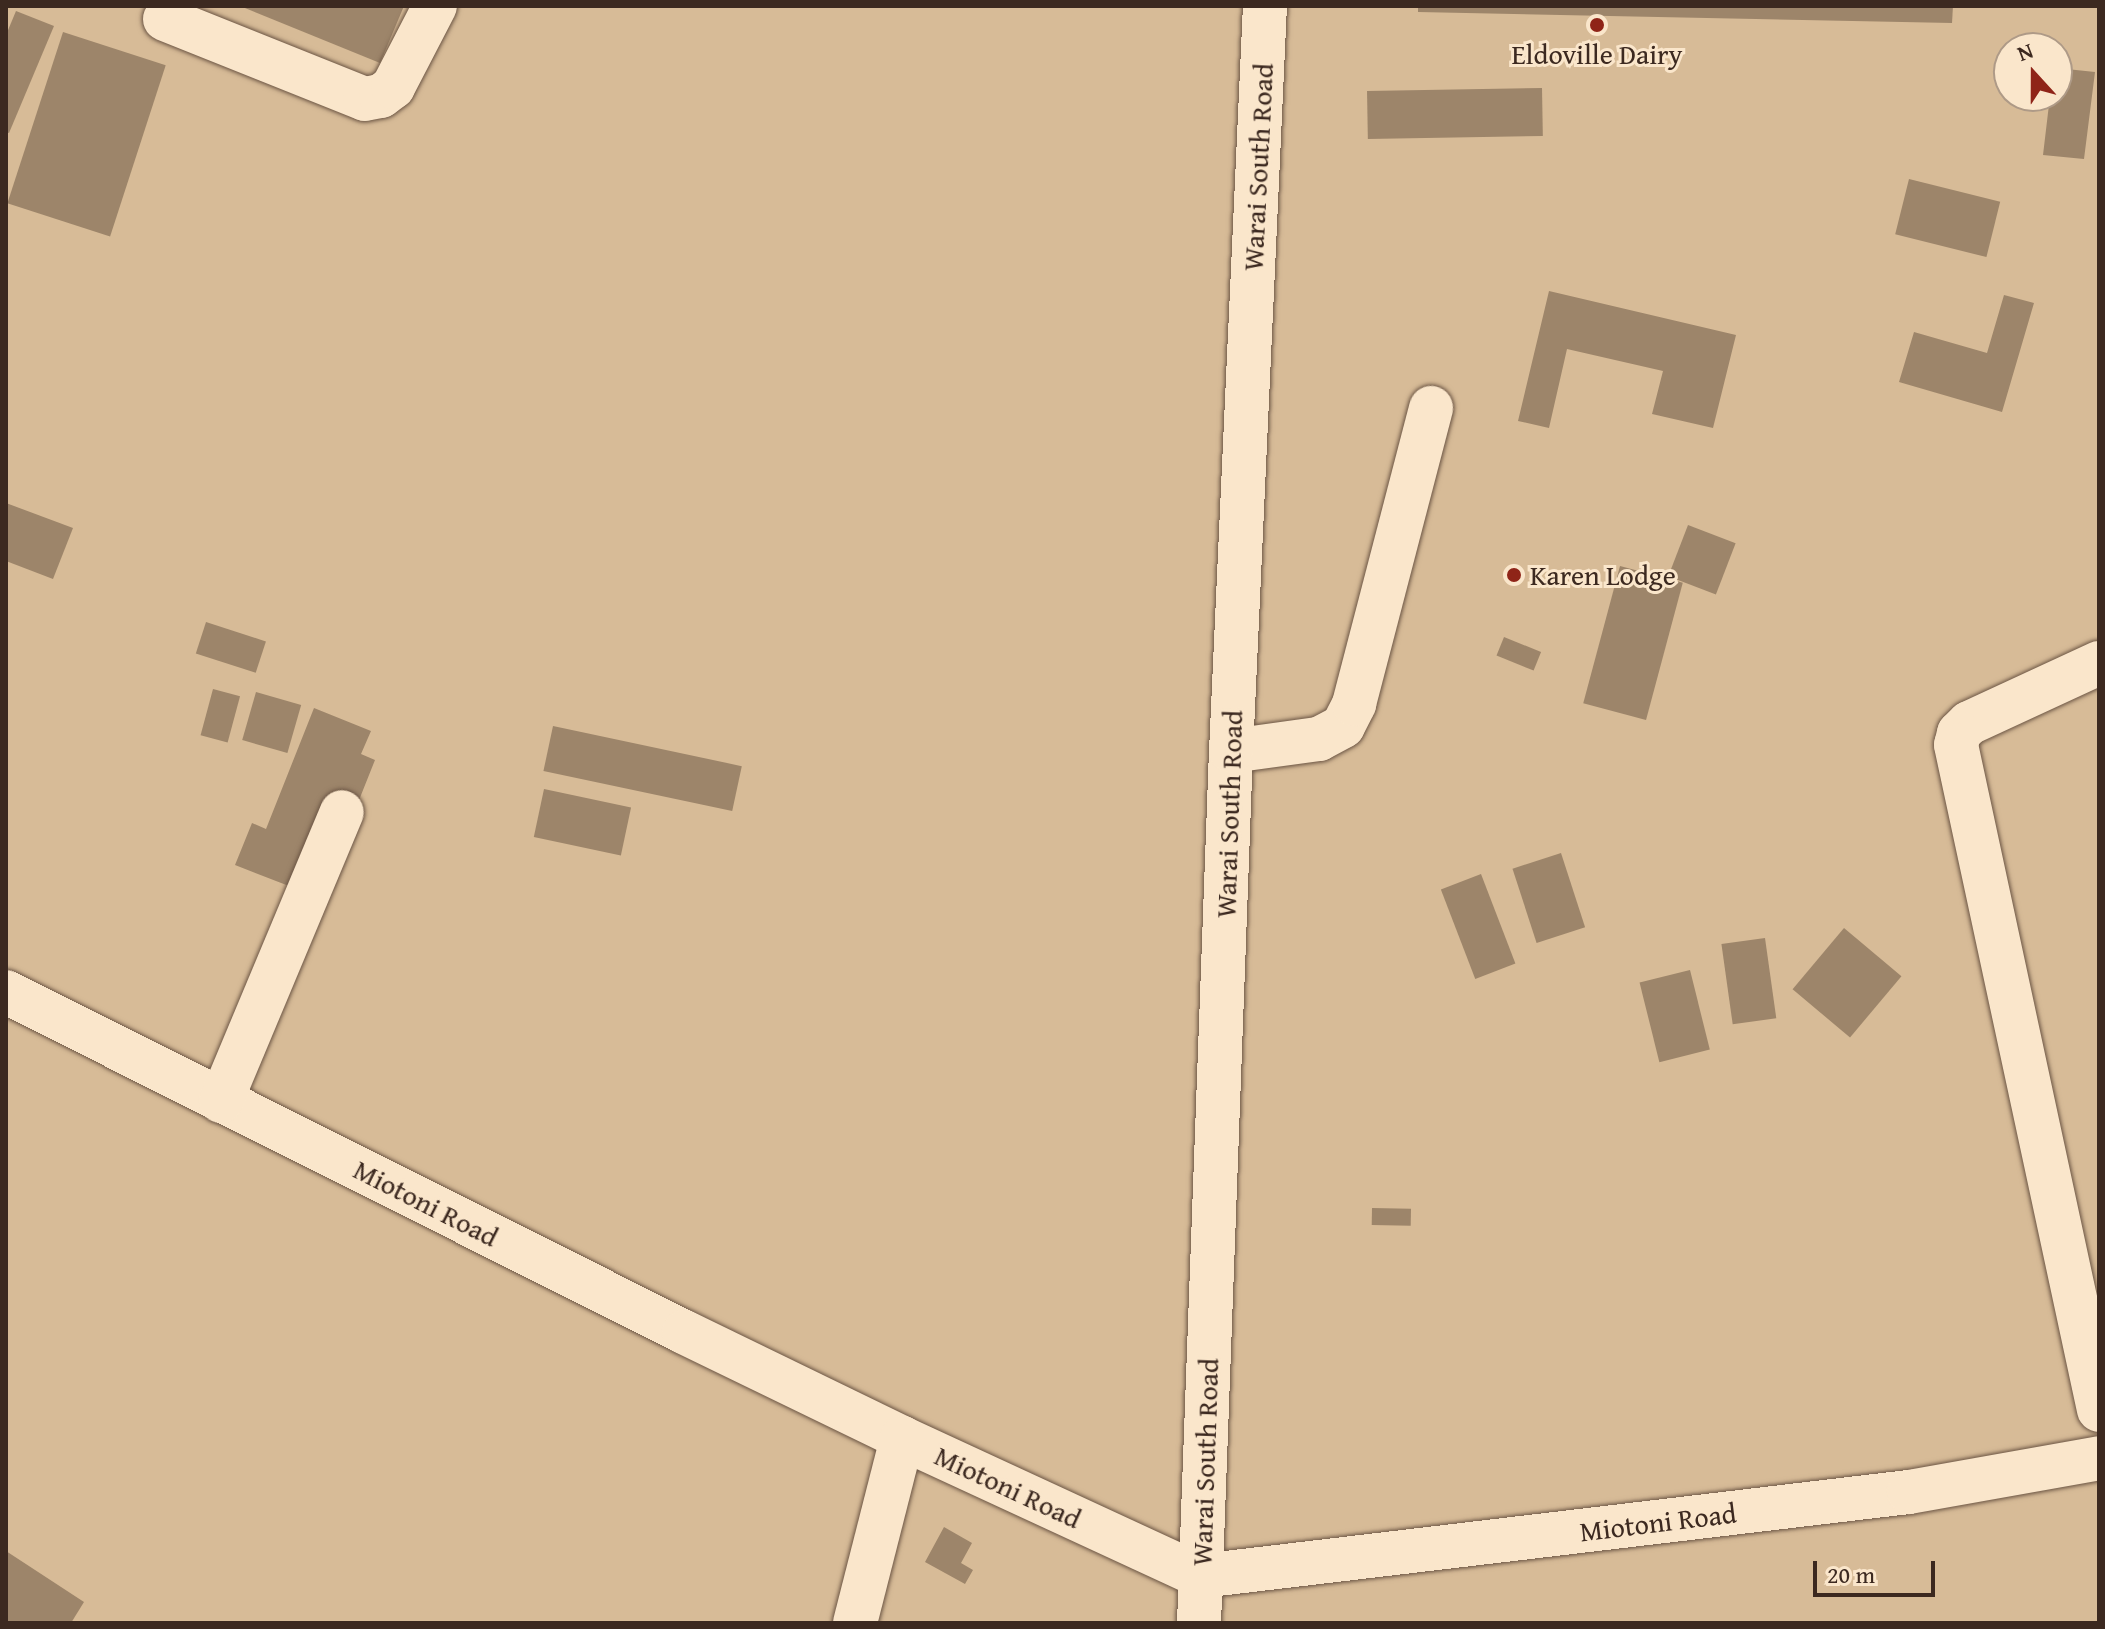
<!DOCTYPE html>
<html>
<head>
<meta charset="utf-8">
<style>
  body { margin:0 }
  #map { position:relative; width:2105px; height:1629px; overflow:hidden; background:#f7d9af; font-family:"Gentium Book Plus",serif }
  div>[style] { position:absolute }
  .green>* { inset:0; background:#d7bb97 }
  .building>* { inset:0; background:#9d856a; transform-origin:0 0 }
  .roads { filter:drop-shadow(0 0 2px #6b5544) drop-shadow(0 0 2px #6b5544) }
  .minor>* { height:44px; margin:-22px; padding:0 22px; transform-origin:22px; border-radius:22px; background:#fae6cb }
  .dots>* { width:22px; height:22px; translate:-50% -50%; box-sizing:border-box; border:4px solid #fae6cb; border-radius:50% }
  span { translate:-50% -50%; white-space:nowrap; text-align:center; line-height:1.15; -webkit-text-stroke:6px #fae6cb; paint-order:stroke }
  .poi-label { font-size:28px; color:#3c2920 }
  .left { translate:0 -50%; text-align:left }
  .street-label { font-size:28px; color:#3c2920 }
  .frame { position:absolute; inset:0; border:8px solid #3c2920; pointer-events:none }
  .north { position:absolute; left:1993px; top:32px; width:80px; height:80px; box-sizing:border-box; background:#fae6cb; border:2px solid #ae9a87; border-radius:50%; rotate:339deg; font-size:22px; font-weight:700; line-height:32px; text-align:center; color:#3c2920 }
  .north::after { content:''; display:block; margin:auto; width:28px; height:36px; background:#8f2418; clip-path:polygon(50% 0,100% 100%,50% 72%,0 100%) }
  .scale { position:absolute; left:1813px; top:1561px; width:122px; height:36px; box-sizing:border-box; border:4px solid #3c2920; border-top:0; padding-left:10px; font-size:24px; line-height:28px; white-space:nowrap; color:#3c2920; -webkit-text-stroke:6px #fae6cb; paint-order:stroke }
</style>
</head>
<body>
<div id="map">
  <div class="green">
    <i style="clip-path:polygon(evenodd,6px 6px,2099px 6px,2099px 1623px,6px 1623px,6px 6px,2009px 48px,2057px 48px,2057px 96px,2009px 96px,2009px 48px)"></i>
  </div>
  <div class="building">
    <i style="clip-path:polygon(240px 6px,404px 6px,380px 63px)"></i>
    <i style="clip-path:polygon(1418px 6px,1953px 6px,1952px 23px,1418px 12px)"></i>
    <i style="clip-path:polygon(16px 11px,54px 26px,9px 133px,6px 132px,6px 35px)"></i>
    <i style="left:63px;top:32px;width:108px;height:180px;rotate:18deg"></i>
    <i style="clip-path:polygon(2057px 68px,2095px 72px,2084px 159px,2043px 155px,2050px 96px,2057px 96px)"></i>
    <i style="left:1542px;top:88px;width:48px;height:175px;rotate:89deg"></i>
    <i style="left:1909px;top:179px;width:94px;height:57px;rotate:14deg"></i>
    <i style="clip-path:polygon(1549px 291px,1736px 335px,1713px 428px,1652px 414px,1663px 371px,1567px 349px,1549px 428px,1518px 421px)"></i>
    <i style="clip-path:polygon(2004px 295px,2034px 303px,2002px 412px,1899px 382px,1914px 332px,1987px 353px)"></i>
    <i style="clip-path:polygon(6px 503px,73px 528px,53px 579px,6px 561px)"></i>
    <i style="left:1688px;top:525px;width:51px;height:55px;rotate:21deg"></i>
    <i style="left:1620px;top:566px;width:65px;height:142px;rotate:15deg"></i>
    <i style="left:206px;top:622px;width:63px;height:33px;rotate:18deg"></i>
    <i style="left:1504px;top:637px;width:40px;height:20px;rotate:22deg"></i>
    <i style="left:213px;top:689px;width:28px;height:48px;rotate:15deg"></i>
    <i style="left:256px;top:692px;width:47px;height:50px;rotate:16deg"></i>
    <i style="clip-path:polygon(314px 708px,371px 731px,361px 754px,375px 760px,320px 898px,235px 865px,252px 823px,266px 829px)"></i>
    <i style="left:553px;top:726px;width:193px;height:46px;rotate:12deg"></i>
    <i style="left:544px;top:789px;width:89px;height:49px;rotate:12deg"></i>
    <i style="left:1561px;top:853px;width:78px;height:51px;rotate:72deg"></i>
    <i style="left:1481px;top:874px;width:96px;height:43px;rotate:69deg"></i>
    <i style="left:1844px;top:928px;width:75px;height:80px;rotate:40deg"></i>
    <i style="left:1765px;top:938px;width:81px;height:44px;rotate:82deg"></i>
    <i style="left:1690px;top:970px;width:82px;height:52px;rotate:76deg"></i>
    <i style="left:1372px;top:1208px;width:39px;height:17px;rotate:1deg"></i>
    <i style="clip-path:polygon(944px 1527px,972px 1543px,961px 1563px,973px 1570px,965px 1584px,925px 1562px)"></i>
    <i style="clip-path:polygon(6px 1551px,84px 1602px,71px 1623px,6px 1623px)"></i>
  </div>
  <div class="roads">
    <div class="minor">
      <i style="left:165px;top:19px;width:215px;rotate:21.8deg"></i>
      <i style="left:365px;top:99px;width:16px;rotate:-11deg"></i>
      <i style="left:381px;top:96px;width:15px;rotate:-37deg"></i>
      <i style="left:393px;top:87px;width:91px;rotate:-62.6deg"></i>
      <i style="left:2099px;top:663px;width:143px;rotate:155.2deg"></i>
      <i style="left:1969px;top:723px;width:14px;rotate:135deg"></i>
      <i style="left:1959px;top:733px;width:12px;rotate:104deg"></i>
      <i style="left:1956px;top:745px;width:680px;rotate:77.86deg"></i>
      <i style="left:1231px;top:751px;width:89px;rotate:-7.8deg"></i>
      <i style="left:1319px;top:739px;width:27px;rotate:-28deg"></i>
      <i style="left:1343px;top:726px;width:25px;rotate:-63deg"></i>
      <i style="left:1354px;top:704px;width:306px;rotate:-75.4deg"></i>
      <i style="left:6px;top:992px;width:758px;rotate:26.63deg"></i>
      <i style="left:684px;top:1332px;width:242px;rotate:25.9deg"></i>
      <i style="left:902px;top:1438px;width:329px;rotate:24.8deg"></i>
      <i style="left:1201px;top:1576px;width:713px;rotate:-6.77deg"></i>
      <i style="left:1909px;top:1492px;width:193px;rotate:-10.1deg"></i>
      <i style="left:221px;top:1101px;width:313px;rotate:-67.3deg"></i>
      <i style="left:855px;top:1623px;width:191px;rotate:-75.7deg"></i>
      <i style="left:1199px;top:1623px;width:873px;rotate:-87.9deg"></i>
      <i style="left:1231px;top:751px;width:746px;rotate:-87.39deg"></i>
    </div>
  </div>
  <div class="dots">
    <i style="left:1597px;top:25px;background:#8f2418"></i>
    <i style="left:1514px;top:575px;background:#8f2418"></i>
  </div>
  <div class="poi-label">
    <span style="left:1597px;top:54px">Eldoville Dairy</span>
    <span class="left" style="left:1530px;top:575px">Karen Lodge</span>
  </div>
  <div class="street-label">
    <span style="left:1258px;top:167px;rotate:-87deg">Warai South Road</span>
    <span style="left:1229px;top:814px;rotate:-88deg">Warai South Road</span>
    <span style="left:426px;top:1203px;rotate:27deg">Miotoni Road</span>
    <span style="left:1205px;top:1462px;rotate:-88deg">Warai South Road</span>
    <span style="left:1008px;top:1487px;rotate:25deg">Miotoni Road</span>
    <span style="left:1658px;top:1522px;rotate:-7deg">Miotoni Road</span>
  </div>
  <div class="frame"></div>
  <div class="north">N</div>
  <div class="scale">20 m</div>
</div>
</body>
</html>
